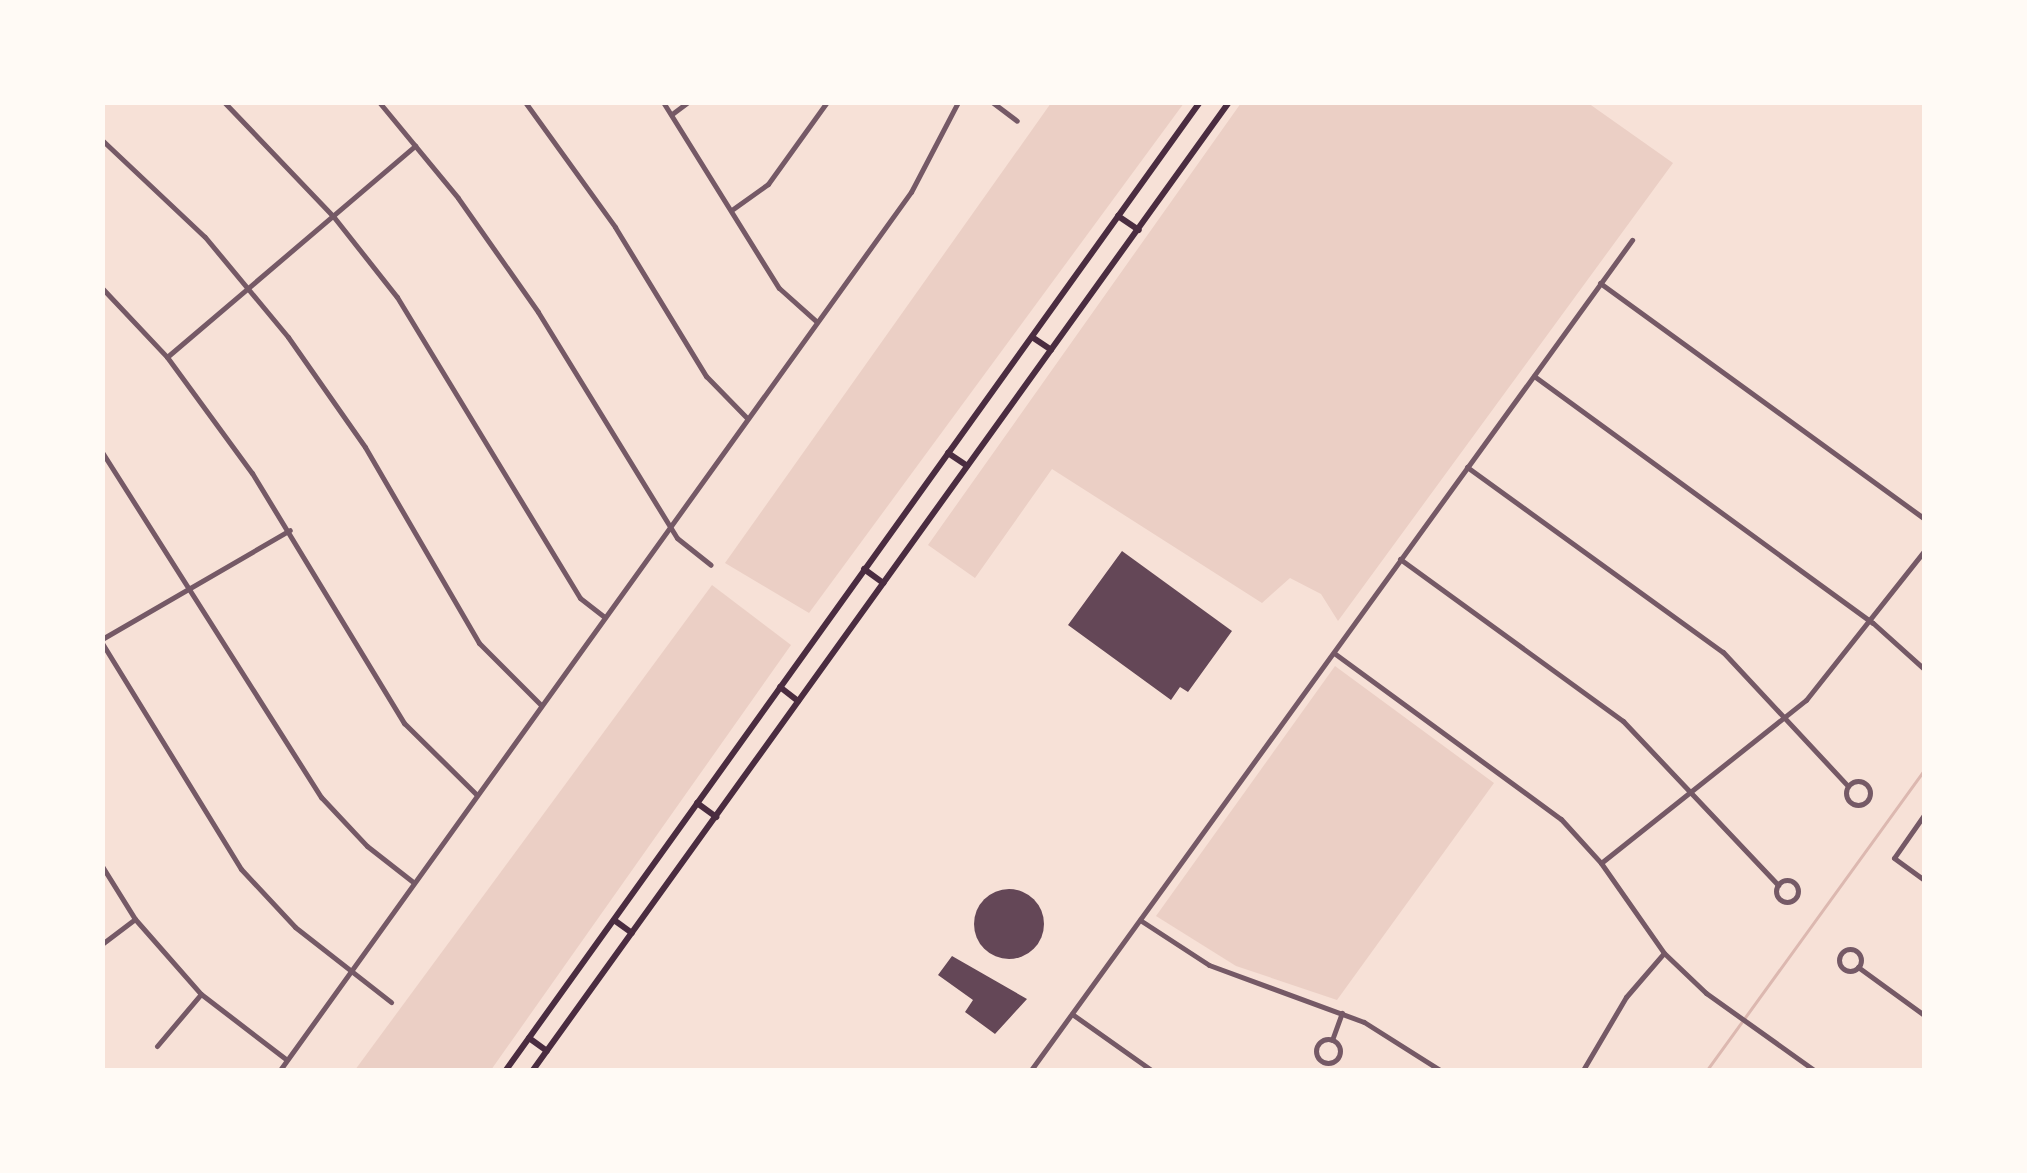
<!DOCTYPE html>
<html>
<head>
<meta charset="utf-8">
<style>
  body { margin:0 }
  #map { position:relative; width:2027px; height:1173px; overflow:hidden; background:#f7e1d7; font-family:"Zilla Slab",serif }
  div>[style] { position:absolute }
  .green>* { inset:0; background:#ebcfc5 }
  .stream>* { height:2.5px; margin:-1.25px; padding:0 1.25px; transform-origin:1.25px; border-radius:1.25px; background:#dcb8b0 }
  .building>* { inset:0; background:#644757 }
  .round { border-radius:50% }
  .minor>* { height:5px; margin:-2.5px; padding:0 2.5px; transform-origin:2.5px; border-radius:2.5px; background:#755966 }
  .minor>.ring { margin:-2.5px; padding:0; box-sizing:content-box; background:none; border:5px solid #755966; border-radius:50% }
  .secondary>* { height:6px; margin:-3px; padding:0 3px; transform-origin:3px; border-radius:3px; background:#4a2c40 }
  span { translate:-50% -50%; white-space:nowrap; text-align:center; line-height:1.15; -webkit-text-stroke:8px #fffaf5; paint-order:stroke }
  .frame { position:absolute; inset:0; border:105px solid #fffaf5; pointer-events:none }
</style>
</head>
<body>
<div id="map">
  <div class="green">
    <i style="clip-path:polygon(1051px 103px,1184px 103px,809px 613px,725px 563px)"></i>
    <i style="clip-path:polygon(1241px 103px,1588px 103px,1673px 163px,1338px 621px,1321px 594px,1290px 578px,1262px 603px,1052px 469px,975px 578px,928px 545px)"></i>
    <i style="clip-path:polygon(712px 585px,791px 645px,491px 1070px,355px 1070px)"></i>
    <i style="clip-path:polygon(1335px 666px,1494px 783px,1337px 1000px,1236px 966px,1156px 916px)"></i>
  </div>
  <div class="stream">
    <i style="left:1707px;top:1070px;width:370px;rotate:-54.1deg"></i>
  </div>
  <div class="building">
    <i style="clip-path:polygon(1122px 551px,1232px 631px,1188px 692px,1180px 687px,1171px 700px,1068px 625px)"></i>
    <i class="round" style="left:974px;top:889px;width:70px;height:70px"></i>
    <i style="clip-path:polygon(952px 956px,1027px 999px,995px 1034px,965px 1012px,973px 1000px,938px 975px)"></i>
  </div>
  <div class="minor">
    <i style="left:224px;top:102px;width:158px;rotate:46.3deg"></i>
    <i style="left:333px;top:216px;width:103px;rotate:51.7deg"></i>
    <i style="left:397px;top:297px;width:352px;rotate:58.7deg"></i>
    <i style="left:580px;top:598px;width:31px;rotate:38deg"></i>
    <i style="left:379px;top:102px;width:124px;rotate:50.5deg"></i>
    <i style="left:458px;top:198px;width:139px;rotate:54.9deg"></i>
    <i style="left:538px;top:312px;width:265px;rotate:58.4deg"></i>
    <i style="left:677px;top:538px;width:43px;rotate:38.5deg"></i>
    <i style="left:525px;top:102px;width:154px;rotate:54.2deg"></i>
    <i style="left:615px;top:227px;width:175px;rotate:58.6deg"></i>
    <i style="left:706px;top:376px;width:59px;rotate:45.7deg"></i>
    <i style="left:663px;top:102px;width:219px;rotate:58.1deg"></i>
    <i style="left:779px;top:288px;width:50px;rotate:41.7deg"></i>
    <i style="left:992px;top:102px;width:31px;rotate:37deg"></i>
    <i style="left:672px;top:114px;width:20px;rotate:-37deg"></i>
    <i style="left:102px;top:140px;width:141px;rotate:43.3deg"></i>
    <i style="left:205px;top:237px;width:130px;rotate:50.3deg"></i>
    <i style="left:288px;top:337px;width:134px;rotate:55deg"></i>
    <i style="left:365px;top:447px;width:227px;rotate:59.8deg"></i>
    <i style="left:479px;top:643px;width:88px;rotate:45deg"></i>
    <i style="left:733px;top:209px;width:43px;rotate:-35.5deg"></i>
    <i style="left:768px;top:184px;width:101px;rotate:-54.3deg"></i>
    <i style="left:1600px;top:283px;width:400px;rotate:36deg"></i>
    <i style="left:102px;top:288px;width:95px;rotate:46.7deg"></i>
    <i style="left:167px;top:357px;width:144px;rotate:53.8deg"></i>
    <i style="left:252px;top:473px;width:293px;rotate:58.7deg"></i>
    <i style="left:404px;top:723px;width:101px;rotate:44.6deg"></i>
    <i style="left:167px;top:357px;width:326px;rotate:-40.4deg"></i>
    <i style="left:1534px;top:376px;width:419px;rotate:36.1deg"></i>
    <i style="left:1873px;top:623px;width:69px;rotate:42deg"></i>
    <i style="left:102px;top:452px;width:409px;rotate:57.6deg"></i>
    <i style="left:321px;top:797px;width:67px;rotate:46.8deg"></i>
    <i style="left:367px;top:846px;width:58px;rotate:38deg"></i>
    <i style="left:1467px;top:467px;width:316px;rotate:35.9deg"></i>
    <i style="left:1723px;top:652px;width:183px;rotate:47deg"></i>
    <i style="left:1400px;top:559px;width:276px;rotate:36deg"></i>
    <i style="left:1623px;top:721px;width:226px;rotate:46.6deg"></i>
    <i style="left:102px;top:639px;width:217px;rotate:-30.1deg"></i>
    <i style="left:102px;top:643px;width:265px;rotate:58.4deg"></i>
    <i style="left:241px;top:869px;width:79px;rotate:47deg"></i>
    <i style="left:295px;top:927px;width:122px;rotate:38deg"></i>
    <i style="left:1334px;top:653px;width:281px;rotate:36.2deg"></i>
    <i style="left:1561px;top:819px;width:59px;rotate:47.7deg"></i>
    <i style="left:1601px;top:863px;width:110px;rotate:55deg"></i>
    <i style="left:1664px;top:953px;width:58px;rotate:43.6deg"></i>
    <i style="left:1706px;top:993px;width:133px;rotate:35.5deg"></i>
    <i class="ring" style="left:1846px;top:781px;width:19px;height:19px"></i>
    <i style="left:1924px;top:815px;width:52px;rotate:124.9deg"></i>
    <i style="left:1894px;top:858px;width:37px;rotate:36deg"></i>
    <i style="left:1601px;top:863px;width:262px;rotate:-38.5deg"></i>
    <i style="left:1806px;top:700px;width:190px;rotate:-51.6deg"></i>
    <i style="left:102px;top:866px;width:62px;rotate:58.1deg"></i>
    <i style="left:135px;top:919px;width:100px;rotate:48.7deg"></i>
    <i style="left:201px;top:994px;width:108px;rotate:37.5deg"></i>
    <i class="ring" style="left:1776px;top:880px;width:17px;height:17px"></i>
    <i style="left:1140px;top:920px;width:82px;rotate:33.1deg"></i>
    <i style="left:1209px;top:965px;width:165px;rotate:20.2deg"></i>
    <i style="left:1364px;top:1022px;width:90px;rotate:32.3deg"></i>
    <i style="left:102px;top:944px;width:41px;rotate:-37.1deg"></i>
    <i class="ring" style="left:1839px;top:949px;width:17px;height:17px"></i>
    <i style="left:1858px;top:967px;width:82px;rotate:36deg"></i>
    <i style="left:1072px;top:1014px;width:97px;rotate:35.3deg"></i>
    <i class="ring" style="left:1316px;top:1039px;width:19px;height:19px"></i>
    <i style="left:1332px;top:1040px;width:29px;rotate:-70deg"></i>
    <i style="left:157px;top:1046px;width:68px;rotate:-49.8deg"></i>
    <i style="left:280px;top:1070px;width:1081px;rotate:-54.3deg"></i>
    <i style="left:911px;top:192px;width:102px;rotate:-62.4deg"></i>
    <i style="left:1031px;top:1070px;width:1025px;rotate:-54.09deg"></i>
    <i style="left:1583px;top:1070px;width:85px;rotate:-59.5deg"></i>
    <i style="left:1626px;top:997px;width:57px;rotate:-49.3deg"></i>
  </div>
  <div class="secondary">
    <i style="left:1118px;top:216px;width:25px;rotate:34deg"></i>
    <i style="left:1032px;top:337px;width:23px;rotate:34deg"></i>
    <i style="left:948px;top:453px;width:23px;rotate:34deg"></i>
    <i style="left:864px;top:569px;width:24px;rotate:36deg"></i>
    <i style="left:780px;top:687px;width:23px;rotate:38deg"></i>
    <i style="left:697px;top:803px;width:24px;rotate:36deg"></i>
    <i style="left:614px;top:920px;width:22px;rotate:36deg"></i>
    <i style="left:529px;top:1038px;width:22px;rotate:36deg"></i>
    <i style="left:506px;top:1070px;width:1191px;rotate:-54.36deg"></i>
    <i style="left:533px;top:1070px;width:1192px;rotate:-54.28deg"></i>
  </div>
  <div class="frame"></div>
</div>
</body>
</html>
